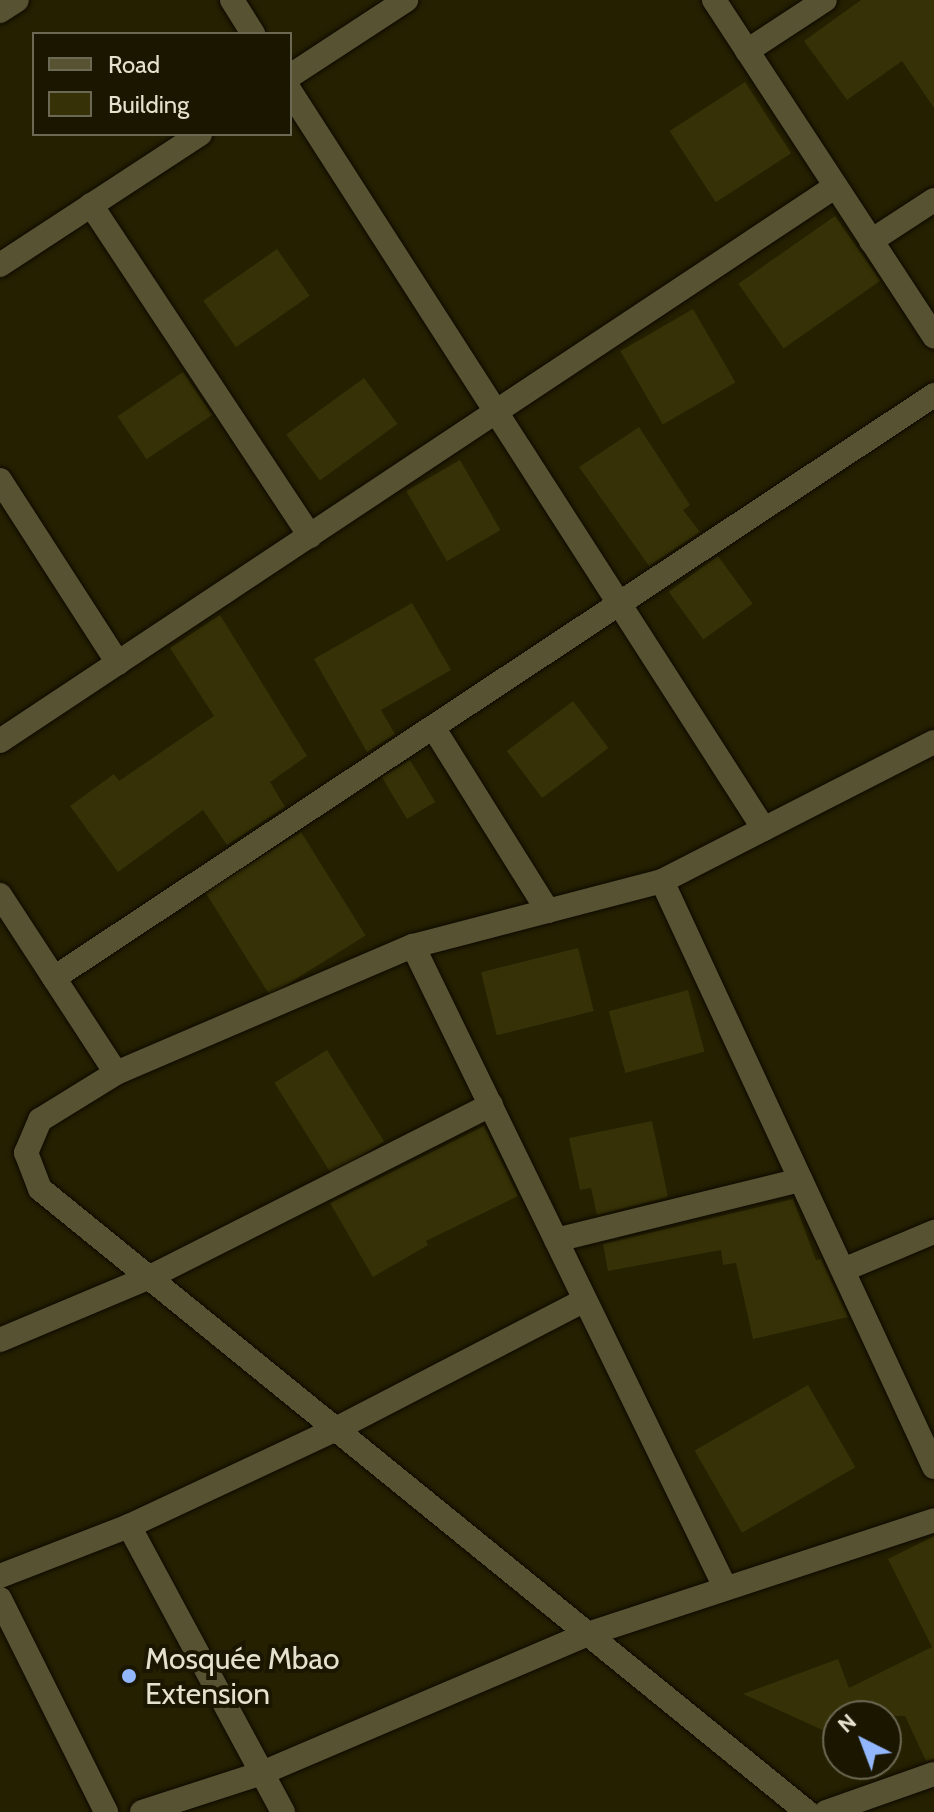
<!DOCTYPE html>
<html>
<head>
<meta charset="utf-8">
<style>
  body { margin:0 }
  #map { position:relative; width:934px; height:1812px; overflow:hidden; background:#242000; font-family:Cabin,sans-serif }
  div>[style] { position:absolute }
  .building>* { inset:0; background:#363106; transform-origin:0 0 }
  .roads { filter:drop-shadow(0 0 2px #0d0900) drop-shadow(0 0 2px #0d0900) }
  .minor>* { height:24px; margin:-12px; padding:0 12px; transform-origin:12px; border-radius:12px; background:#575332 }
  .dots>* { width:22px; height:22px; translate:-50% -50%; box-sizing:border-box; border:4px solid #1b1600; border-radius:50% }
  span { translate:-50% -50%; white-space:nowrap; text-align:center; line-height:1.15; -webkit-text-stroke:8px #1b1600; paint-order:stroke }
  .poi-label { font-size:30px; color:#e4e2cf }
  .left { translate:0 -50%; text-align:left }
  .legend { position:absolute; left:32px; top:32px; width:260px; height:104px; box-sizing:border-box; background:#1b1600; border:2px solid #6b6853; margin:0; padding:10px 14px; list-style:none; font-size:24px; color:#e4e2cf }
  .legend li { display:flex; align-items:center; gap:16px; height:40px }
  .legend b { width:40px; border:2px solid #6b6853 }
  .north { position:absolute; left:822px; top:1700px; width:80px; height:80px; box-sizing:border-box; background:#1b1600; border:2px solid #6b6853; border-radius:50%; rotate:318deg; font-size:22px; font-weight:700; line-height:32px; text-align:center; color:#e4e2cf }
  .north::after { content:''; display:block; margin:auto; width:28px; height:36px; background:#93b7fd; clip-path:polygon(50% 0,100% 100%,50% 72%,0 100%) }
</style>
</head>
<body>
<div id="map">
  <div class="building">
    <i style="clip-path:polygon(861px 0,934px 0,934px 108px,902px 61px,847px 100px,804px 41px)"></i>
    <i style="left:745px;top:82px;width:85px;height:90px;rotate:57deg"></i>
    <i style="left:835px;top:216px;width:79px;height:118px;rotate:55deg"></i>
    <i style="left:277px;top:249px;width:57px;height:90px;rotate:55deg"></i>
    <i style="left:693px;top:309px;width:85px;height:84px;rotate:60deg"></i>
    <i style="left:183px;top:372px;width:52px;height:79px;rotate:56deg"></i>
    <i style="left:364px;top:378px;width:57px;height:96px;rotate:54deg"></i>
    <i style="clip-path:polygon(639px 427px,690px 505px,683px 510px,700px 532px,649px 566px,579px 467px)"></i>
    <i style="left:460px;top:460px;width:81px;height:62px;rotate:60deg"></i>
    <i style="left:718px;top:556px;width:59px;height:61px;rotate:54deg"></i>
    <i style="clip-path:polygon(412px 603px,451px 670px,381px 710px,395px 734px,367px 752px,314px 659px)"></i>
    <i style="clip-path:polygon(220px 615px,307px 756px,270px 782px,285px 807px,227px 845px,203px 810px,118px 872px,70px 806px,114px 774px,119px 781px,214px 716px,170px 648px)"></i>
    <i style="left:573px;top:701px;width:59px;height:83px;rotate:53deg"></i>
    <i style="left:410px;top:760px;width:49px;height:33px;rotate:59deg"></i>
    <i style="left:301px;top:832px;width:122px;height:113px;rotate:58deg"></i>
    <i style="left:578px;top:948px;width:65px;height:100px;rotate:76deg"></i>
    <i style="left:688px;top:990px;width:64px;height:82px;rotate:75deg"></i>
    <i style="left:327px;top:1050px;width:108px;height:62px;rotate:58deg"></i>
    <i style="clip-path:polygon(652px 1121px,668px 1197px,597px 1215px,591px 1188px,580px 1190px,569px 1138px)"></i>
    <i style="clip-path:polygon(484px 1126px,518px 1196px,426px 1241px,428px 1245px,373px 1277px,330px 1203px)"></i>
    <i style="clip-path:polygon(793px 1199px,816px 1260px,821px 1259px,848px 1317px,753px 1339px,736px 1263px,723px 1265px,721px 1250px,608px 1271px,603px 1244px)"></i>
    <i style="left:808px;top:1385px;width:95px;height:131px;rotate:60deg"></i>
    <i style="clip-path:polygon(934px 1536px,934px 1759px,926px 1761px,905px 1716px,838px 1716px,838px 1737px,743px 1694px,838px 1659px,849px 1688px,932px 1647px,888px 1559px)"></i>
  </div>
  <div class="roads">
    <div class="minor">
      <i style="left:232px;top:0;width:40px;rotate:58deg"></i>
      <i style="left:714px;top:0;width:402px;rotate:56.8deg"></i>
      <i style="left:0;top:11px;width:20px;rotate:-33deg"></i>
      <i style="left:747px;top:51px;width:93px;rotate:-33.2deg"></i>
      <i style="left:290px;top:76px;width:139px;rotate:-33.2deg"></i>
      <i style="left:290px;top:91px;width:877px;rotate:57.29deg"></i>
      <i style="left:91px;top:205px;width:397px;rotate:56.5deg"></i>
      <i style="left:871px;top:241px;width:75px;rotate:-33.1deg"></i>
      <i style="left:0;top:265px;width:239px;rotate:-33.2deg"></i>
      <i style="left:0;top:480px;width:218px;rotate:57.2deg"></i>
      <i style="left:433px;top:727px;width:217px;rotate:58deg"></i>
      <i style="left:0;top:741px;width:1003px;rotate:-33.58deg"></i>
      <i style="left:662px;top:881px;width:646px;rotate:65.1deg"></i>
      <i style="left:0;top:895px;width:212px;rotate:56.9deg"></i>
      <i style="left:413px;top:946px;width:711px;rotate:64.05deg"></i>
      <i style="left:54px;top:978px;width:1056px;rotate:-33.52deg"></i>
      <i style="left:556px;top:1240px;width:252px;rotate:-13.8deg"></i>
      <i style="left:843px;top:1270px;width:99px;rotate:-22.7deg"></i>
      <i style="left:0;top:1340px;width:163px;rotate:-22.8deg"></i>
      <i style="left:150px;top:1277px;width:382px;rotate:-26.8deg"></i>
      <i style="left:129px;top:1526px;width:325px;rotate:61.7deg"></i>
      <i style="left:0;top:1576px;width:138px;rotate:-21.2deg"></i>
      <i style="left:129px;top:1526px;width:229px;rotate:-25.1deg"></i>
      <i style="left:336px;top:1429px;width:280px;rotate:-27.4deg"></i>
      <i style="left:0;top:1599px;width:238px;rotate:63.5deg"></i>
      <i style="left:142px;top:1812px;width:126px;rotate:-18deg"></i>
      <i style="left:262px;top:1773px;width:354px;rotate:-23.1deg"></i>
      <i style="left:588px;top:1634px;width:364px;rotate:-18.2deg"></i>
      <i style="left:807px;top:1812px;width:988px;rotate:-140.91deg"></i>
      <i style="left:40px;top:1189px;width:39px;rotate:-111deg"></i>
      <i style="left:26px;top:1153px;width:36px;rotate:-67deg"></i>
      <i style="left:40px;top:1120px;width:89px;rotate:-31.7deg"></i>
      <i style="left:116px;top:1073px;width:323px;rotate:-23.2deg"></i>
      <i style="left:413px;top:946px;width:257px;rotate:-14.6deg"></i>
      <i style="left:662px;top:881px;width:305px;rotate:-27.1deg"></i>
      <i style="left:826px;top:1812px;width:114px;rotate:-19.4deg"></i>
    </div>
  </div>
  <div class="dots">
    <i style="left:129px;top:1676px;background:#93b7fd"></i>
  </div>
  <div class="poi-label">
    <span class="left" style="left:145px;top:1676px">Mosquée Mbao<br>Extension</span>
  </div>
  <ul class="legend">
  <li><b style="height:10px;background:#575332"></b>Road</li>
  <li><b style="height:22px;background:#363106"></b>Building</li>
  </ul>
  <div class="north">N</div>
</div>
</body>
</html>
